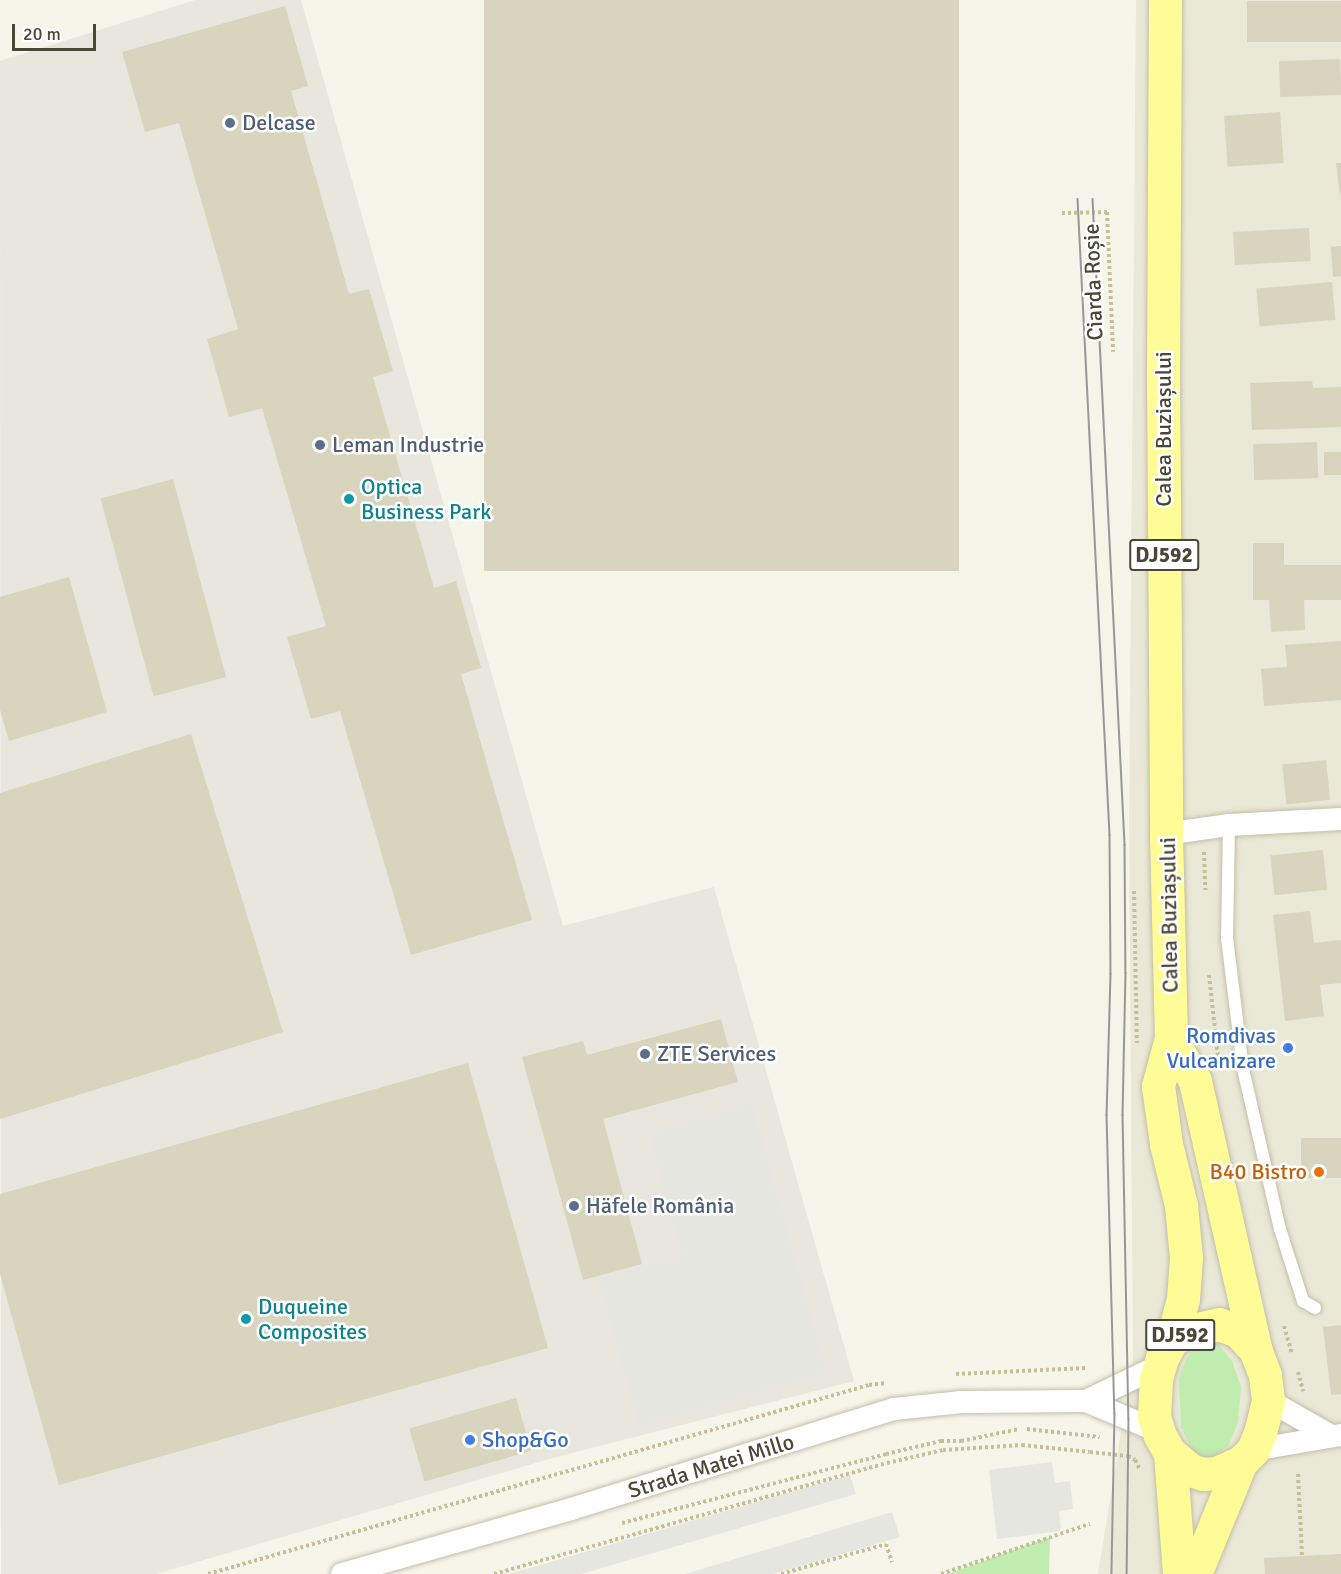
<!DOCTYPE html>
<html>
<head>
<meta charset="utf-8">
<style>
  body { margin:0 }
  #map { position:relative; width:1341px; height:1574px; overflow:hidden; background:#f5f5e9; font-family:Signika,sans-serif }
  div>[style] { position:absolute }
  .residential>* { inset:0; background:#eae8d6 }
  .industrial>* { inset:0; background:#e8e6dd }
  .green>* { inset:0; background:#c1ecaf }
  .parking>* { inset:0; background:#e6e6e1 }
  .building>* { inset:0; background:#d8d4bd; transform-origin:0 0 }
  .path>* { height:4px; margin-top:-2px; transform-origin:0; background:repeating-linear-gradient(90deg,#c4c09b 0 3px,transparent 0 6px) }
  .roads { filter:drop-shadow(0 0 2px #c1c0aa) drop-shadow(0 0 2px #c1c0aa) }
  .lane>* { height:12px; margin:-6px; padding:0 6px; transform-origin:6px; border-radius:6px; background:#fff }
  .street>* { height:22px; margin:-11px; padding:0 11px; transform-origin:11px; border-radius:11px; background:#fff }
  .primary>* { height:33px; margin:-16.5px; padding:0 16.5px; transform-origin:16.5px; border-radius:16.5px; background:#fffc98 }
  .tram>* { height:1.5px; margin:-0.75px; padding:0 0.75px; transform-origin:0.75px; border-radius:0.75px; background:#989898 }
  .dots>* { width:16px; height:16px; translate:-50% -50%; box-sizing:border-box; border:3px solid #fff; border-radius:50% }
  span { translate:-50% -50%; white-space:nowrap; text-align:center; line-height:1.15; -webkit-text-stroke:5px #fff; paint-order:stroke }
  .shield-label span { padding:2px 4px; background:#fff; border:2px solid; border-radius:4px; -webkit-text-stroke-width:0 }
  .shield-label { font-size:21px; color:#494736; font-weight:700 }
  .service-label { font-size:22px; color:#4e5e75 }
  .left { translate:0 -50%; text-align:left }
  .street-label { font-size:22px; color:#494736 }
  .culture-label { font-size:22px; color:#0d838f }
  .shop-label { font-size:22px; color:#366cbe }
  .right { translate:-100% -50%; text-align:right }
  .food-label { font-size:22px; color:#c56008 }
  .scale { position:absolute; left:12px; top:24px; width:84px; height:27px; box-sizing:border-box; border:3px solid #494736; border-top:0; padding-left:8px; font-size:18px; line-height:21px; white-space:nowrap; color:#494736; -webkit-text-stroke:4px #fff; paint-order:stroke }
</style>
</head>
<body>
<div id="map">
  <div class="residential">
    <i style="clip-path:polygon(1136px 0,1341px 0,1341px 1574px,1098px 1574px,1133px 1358px,1129px 819px)"></i>
  </div>
  <div class="industrial">
    <i style="clip-path:polygon(195px 0,301px 0,563px 926px,714px 887px,854px 1381px,556px 1457px,156px 1574px,1px 1574px,0 61px)"></i>
  </div>
  <div class="green">
    <i style="clip-path:polygon(1207px 1344px,1218px 1344px,1232px 1361px,1241px 1387px,1238px 1422px,1229px 1445px,1210px 1459px,1193px 1452px,1181px 1427px,1179px 1378px,1186px 1359px,1195px 1348px)"></i>
    <i style="clip-path:polygon(1050px 1537px,1049px 1574px,948px 1574px)"></i>
  </div>
  <div class="parking">
    <i style="clip-path:polygon(752px 1103px,827px 1373px,639px 1426px,598px 1280px,682px 1256px,648px 1132px)"></i>
    <i style="clip-path:polygon(1052px 1462px,1055px 1483px,1070px 1481px,1073px 1509px,1059px 1511px,1061px 1531px,997px 1539px,989px 1470px)"></i>
    <i style="clip-path:polygon(850px 1475px,856px 1494px,581px 1574px,509px 1574px)"></i>
    <i style="clip-path:polygon(892px 1512px,900px 1537px,773px 1574px,685px 1574px)"></i>
  </div>
  <div class="building">
    <i style="left:484px;top:0;width:475px;height:571px"></i>
    <i style="left:1341px;top:1px;width:41px;height:94px;rotate:90deg"></i>
    <i style="clip-path:polygon(285px 6px,308px 86px,291px 91px,349px 294px,369px 289px,393px 371px,373px 377px,434px 588px,456px 581px,481px 668px,461px 674px,532px 920px,411px 955px,340px 711px,311px 719px,287px 637px,326px 626px,262px 408px,229px 417px,207px 339px,238px 329px,179px 123px,145px 132px,122px 52px)"></i>
    <i style="left:1340px;top:59px;width:36px;height:61px;rotate:88deg"></i>
    <i style="left:1280px;top:112px;width:51px;height:56px;rotate:86deg"></i>
    <i style="clip-path:polygon(1336px 163px,1341px 163px,1341px 195px,1340px 195px)"></i>
    <i style="left:1309px;top:228px;width:33px;height:76px;rotate:87deg"></i>
    <i style="clip-path:polygon(1341px 246px,1341px 276px,1333px 277px,1331px 247px)"></i>
    <i style="left:1332px;top:282px;width:38px;height:76px;rotate:85deg"></i>
    <i style="clip-path:polygon(1312px 381px,1313px 388px,1341px 387px,1341px 427px,1252px 430px,1250px 383px)"></i>
    <i style="left:1317px;top:442px;width:36px;height:64px;rotate:88deg"></i>
    <i style="left:1341px;top:452px;width:23px;height:17px;rotate:90deg"></i>
    <i style="left:173px;top:479px;width:205px;height:75px;rotate:75deg"></i>
    <i style="clip-path:polygon(1253px 543px,1284px 543px,1284px 565px,1341px 565px,1341px 600px,1304px 600px,1305px 630px,1271px 632px,1269px 600px,1253px 600px)"></i>
    <i style="clip-path:polygon(69px 577px,107px 712px,9px 741px,0 710px,0 597px)"></i>
    <i style="clip-path:polygon(1341px 641px,1341px 700px,1264px 706px,1261px 669px,1287px 667px,1285px 645px)"></i>
    <i style="clip-path:polygon(191px 734px,283px 1032px,0 1119px,0 793px)"></i>
    <i style="left:1326px;top:760px;width:40px;height:44px;rotate:84deg"></i>
    <i style="left:1323px;top:850px;width:40px;height:53px;rotate:84deg"></i>
    <i style="clip-path:polygon(1310px 911px,1314px 943px,1341px 940px,1341px 983px,1320px 985px,1324px 1016px,1285px 1021px,1273px 915px)"></i>
    <i style="clip-path:polygon(721px 1019px,738px 1082px,603px 1119px,642px 1264px,583px 1280px,522px 1057px,583px 1041px,587px 1055px)"></i>
    <i style="clip-path:polygon(468px 1063px,548px 1348px,59px 1485px,0 1274px,0 1194px)"></i>
    <i style="left:1341px;top:1138px;width:40px;height:40px;rotate:90deg"></i>
    <i style="clip-path:polygon(1341px 1325px,1341px 1394px,1331px 1395px,1323px 1327px)"></i>
    <i style="left:516px;top:1398px;width:55px;height:111px;rotate:74deg"></i>
    <i style="clip-path:polygon(1341px 1554px,1341px 1574px,1265px 1574px,1264px 1558px)"></i>
  </div>
  <div class="path">
    <i style="left:1062px;top:213px;width:45px;rotate:-1.3deg"></i>
    <i style="left:1107px;top:212px;width:140px;rotate:87.5deg"></i>
    <i style="left:1204px;top:852px;width:38px;rotate:88deg"></i>
    <i style="left:1134px;top:891px;width:152px;rotate:88.9deg"></i>
    <i style="left:1209px;top:975px;width:82px;rotate:83.7deg"></i>
    <i style="left:1284px;top:1326px;width:29px;rotate:74deg"></i>
    <i style="left:1298px;top:1372px;width:20px;rotate:75deg"></i>
    <i style="left:956px;top:1374px;width:130px;rotate:-2.6deg"></i>
    <i style="left:1027px;top:1429px;width:73px;rotate:6.3deg"></i>
    <i style="left:1298px;top:1474px;width:82px;rotate:87.2deg"></i>
    <i style="left:622px;top:1523px;width:273px;rotate:-14.6deg"></i>
    <i style="left:886px;top:1454px;width:57px;rotate:-13.3deg"></i>
    <i style="left:941px;top:1441px;width:20px"></i>
    <i style="left:961px;top:1441px;width:59px;rotate:-11.7deg"></i>
    <i style="left:208px;top:1574px;width:687px;rotate:-15.96deg"></i>
    <i style="left:869px;top:1385px;width:17px;rotate:-7deg"></i>
    <i style="left:494px;top:1574px;width:408px;rotate:-15.8deg"></i>
    <i style="left:887px;top:1463px;width:57px;rotate:-13.1deg"></i>
    <i style="left:943px;top:1450px;width:79px;rotate:-3.6deg"></i>
    <i style="left:1022px;top:1445px;width:68px;rotate:5.9deg"></i>
    <i style="left:1090px;top:1452px;width:38px;rotate:6deg"></i>
    <i style="left:1128px;top:1456px;width:8px;rotate:30deg"></i>
    <i style="left:1135px;top:1460px;width:9px;rotate:63deg"></i>
    <i style="left:781px;top:1574px;width:109px;rotate:-15.9deg"></i>
    <i style="left:886px;top:1544px;width:19px;rotate:72deg"></i>
    <i style="left:941px;top:1574px;width:157px;rotate:-18.6deg"></i>
  </div>
  <div class="roads">
    <div class="lane">
      <i style="left:1229px;top:825px;width:113px;rotate:91deg"></i>
      <i style="left:1227px;top:938px;width:132px;rotate:83deg"></i>
      <i style="left:1243px;top:1069px;width:164px;rotate:77deg"></i>
      <i style="left:1280px;top:1229px;width:76px;rotate:72.3deg"></i>
      <i style="left:1303px;top:1301px;width:14px;rotate:30deg"></i>
    </div>
    <div class="street">
      <i style="left:1166px;top:834px;width:64px;rotate:-8.1deg"></i>
      <i style="left:1229px;top:825px;width:112px;rotate:-3.1deg"></i>
      <i style="left:1268px;top:1400px;width:73px;rotate:29.7deg"></i>
      <i style="left:1086px;top:1401px;width:81px;rotate:-25.6deg"></i>
      <i style="left:1253px;top:1450px;width:89px;rotate:-9.7deg"></i>
      <i style="left:342px;top:1574px;width:238px;rotate:-15.8deg"></i>
      <i style="left:571px;top:1509px;width:338px;rotate:-17.2deg"></i>
      <i style="left:894px;top:1409px;width:68px;rotate:-5.9deg"></i>
      <i style="left:962px;top:1402px;width:124px;rotate:-0.5deg"></i>
      <i style="left:1086px;top:1401px;width:78px;rotate:22.6deg"></i>
    </div>
    <div class="primary">
      <i style="left:1165px;top:0;width:372px;rotate:90.3deg"></i>
      <i style="left:1163px;top:372px;width:462px;rotate:89.6deg"></i>
      <i style="left:1166px;top:834px;width:204px;rotate:88.6deg"></i>
      <i style="left:1171px;top:1038px;width:50px;rotate:105.2deg"></i>
      <i style="left:1158px;top:1086px;width:59px;rotate:82.1deg"></i>
      <i style="left:1166px;top:1144px;width:63px;rotate:76.2deg"></i>
      <i style="left:1181px;top:1205px;width:53px;rotate:84.6deg"></i>
      <i style="left:1186px;top:1258px;width:41px;rotate:94.2deg"></i>
      <i style="left:1183px;top:1299px;width:42px;rotate:105deg"></i>
      <i style="left:1171px;top:1038px;width:49px;rotate:60.8deg"></i>
      <i style="left:1195px;top:1081px;width:277px;rotate:77.3deg"></i>
      <i style="left:1170px;top:1453px;width:121px;rotate:85.7deg"></i>
      <i style="left:1195px;top:1574px;width:121px;rotate:-67.7deg"></i>
      <i style="left:1241px;top:1462px;width:17px;rotate:-45deg"></i>
      <i style="left:1253px;top:1450px;width:18px;rotate:-68deg"></i>
      <i style="left:1260px;top:1433px;width:34px;rotate:-76deg"></i>
      <i style="left:1268px;top:1400px;width:25px;rotate:-97deg"></i>
      <i style="left:1265px;top:1375px;width:26px;rotate:-111deg"></i>
      <i style="left:1256px;top:1351px;width:27px;rotate:-132deg"></i>
      <i style="left:1238px;top:1331px;width:20px;rotate:-160deg"></i>
      <i style="left:1219px;top:1324px;width:35px;rotate:167deg"></i>
      <i style="left:1185px;top:1332px;width:15px;rotate:148deg"></i>
      <i style="left:1172px;top:1340px;width:21px;rotate:119deg"></i>
      <i style="left:1162px;top:1358px;width:22px;rotate:106deg"></i>
      <i style="left:1156px;top:1379px;width:38px;rotate:93deg"></i>
      <i style="left:1154px;top:1417px;width:20px;rotate:72deg"></i>
      <i style="left:1160px;top:1436px;width:20px;rotate:60deg"></i>
      <i style="left:1170px;top:1453px;width:26px;rotate:40deg"></i>
      <i style="left:1190px;top:1470px;width:14px;rotate:17deg"></i>
      <i style="left:1203px;top:1474px;width:14px;rotate:-4deg"></i>
      <i style="left:1217px;top:1473px;width:26px;rotate:-25deg"></i>
    </div>
  </div>
  <div class="tram">
    <i style="left:1078px;top:199px;width:637px;rotate:87.12deg"></i>
    <i style="left:1110px;top:835px;width:139px;rotate:89.6deg"></i>
    <i style="left:1111px;top:974px;width:141px;rotate:91.6deg"></i>
    <i style="left:1107px;top:1115px;width:298px;rotate:88.5deg"></i>
    <i style="left:1115px;top:1413px;width:161px;rotate:91.1deg"></i>
    <i style="left:1093px;top:199px;width:647px;rotate:87.16deg"></i>
    <i style="left:1125px;top:845px;width:128px;rotate:89.6deg"></i>
    <i style="left:1126px;top:973px;width:142px;rotate:91.2deg"></i>
    <i style="left:1123px;top:1115px;width:304px;rotate:88.9deg"></i>
    <i style="left:1129px;top:1419px;width:155px;rotate:90.7deg"></i>
  </div>
  <div class="dots">
    <i style="left:230px;top:123px;background:#5c6f8a"></i>
    <i style="left:320px;top:445px;background:#5c6f8a"></i>
    <i style="left:349px;top:499px;background:#0f9aa8"></i>
    <i style="left:1288px;top:1048px;background:#3f7fe0"></i>
    <i style="left:645px;top:1054px;background:#5c6f8a"></i>
    <i style="left:1319px;top:1172px;background:#e8710a"></i>
    <i style="left:574px;top:1206px;background:#5c6f8a"></i>
    <i style="left:246px;top:1319px;background:#0f9aa8"></i>
    <i style="left:470px;top:1440px;background:#3f7fe0"></i>
  </div>
  <div class="shield-label">
    <span style="left:1164px;top:555px">DJ592</span>
    <span style="left:1180px;top:1335px">DJ592</span>
  </div>
  <div class="service-label">
    <span class="left" style="left:242px;top:123px">Delcase</span>
    <span class="left" style="left:332px;top:445px">Leman Industrie</span>
    <span class="left" style="left:657px;top:1054px">ZTE Services</span>
    <span class="left" style="left:586px;top:1206px">Häfele România</span>
  </div>
  <div class="street-label">
    <span style="left:1093px;top:282px;rotate:-92deg">Ciarda Roșie</span>
    <span style="left:1164px;top:429px;rotate:-90deg">Calea Buziașului</span>
    <span style="left:1169px;top:915px;rotate:-91deg">Calea Buziașului</span>
    <span style="left:711px;top:1466px;rotate:-17deg">Strada Matei Millo</span>
  </div>
  <div class="culture-label">
    <span class="left" style="left:361px;top:499px">Optica<br>Business Park</span>
    <span class="left" style="left:258px;top:1319px">Duqueine<br>Composites</span>
  </div>
  <div class="shop-label">
    <span class="right" style="left:1276px;top:1048px">Romdivas<br>Vulcanizare</span>
    <span class="left" style="left:482px;top:1440px">Shop&amp;Go</span>
  </div>
  <div class="food-label">
    <span class="right" style="left:1307px;top:1172px">B40 Bistro</span>
  </div>
  <div class="scale">20 m</div>
</div>
</body>
</html>
